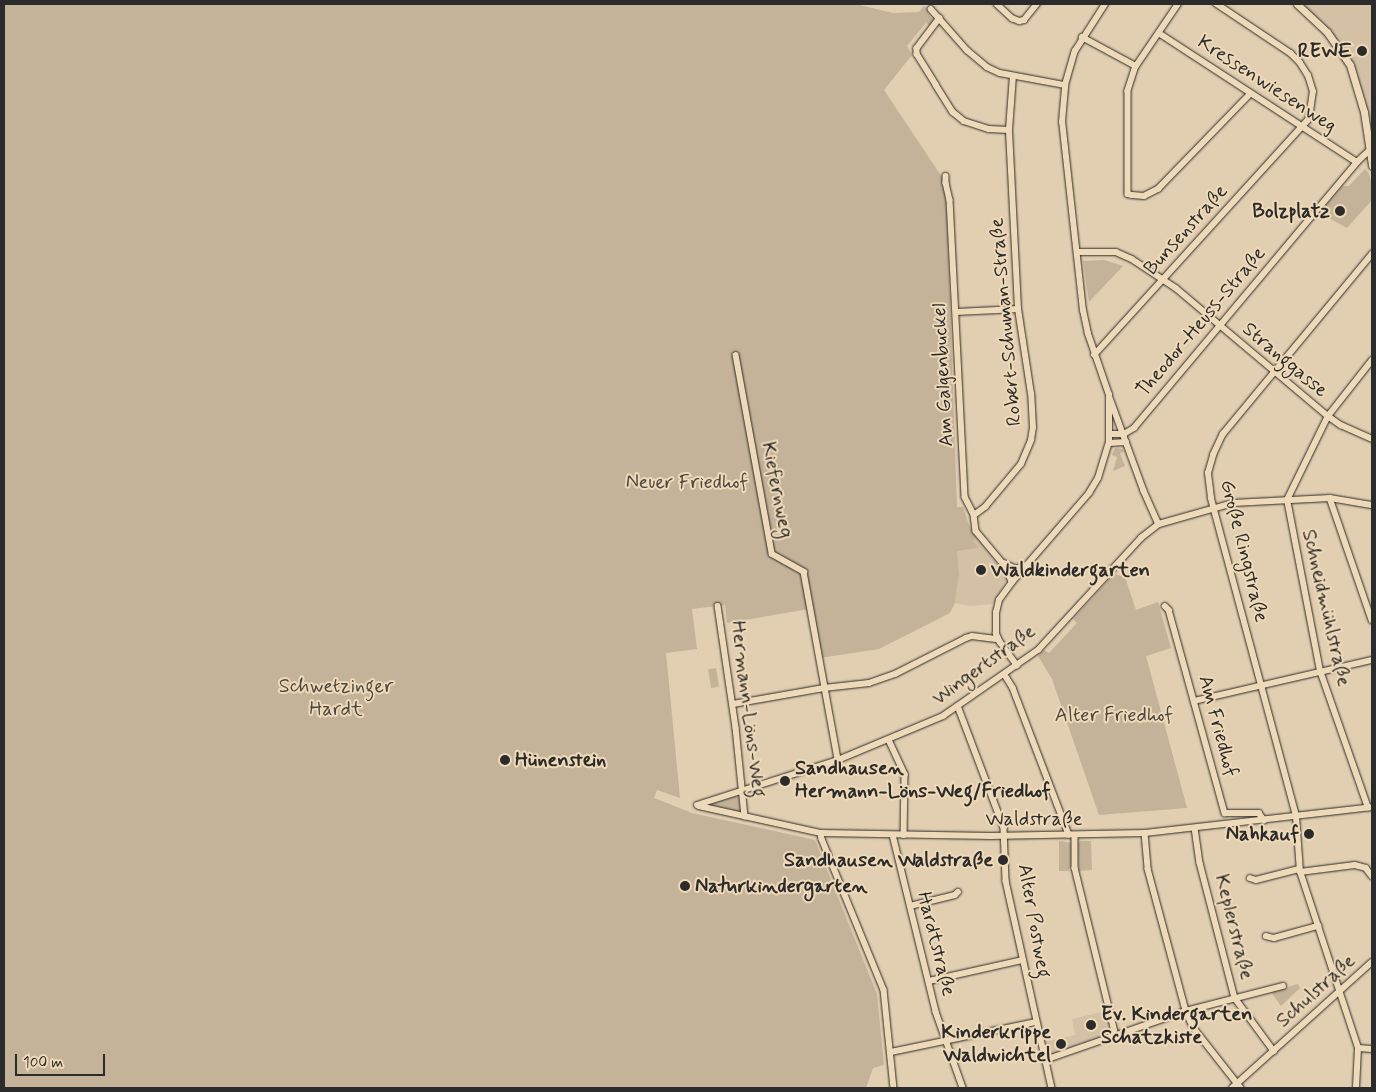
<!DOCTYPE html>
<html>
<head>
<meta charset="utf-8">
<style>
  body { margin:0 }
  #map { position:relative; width:1376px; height:1092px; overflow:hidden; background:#e2ceb0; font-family:Mynerve,sans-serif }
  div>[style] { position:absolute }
  .built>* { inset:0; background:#d3c0a5 }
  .green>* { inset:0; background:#c4b399; transform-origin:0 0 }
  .roads { filter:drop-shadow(0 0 1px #2b2b2b) drop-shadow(0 0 1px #2b2b2b) }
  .minor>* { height:5.5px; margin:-2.75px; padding:0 2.75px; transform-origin:2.75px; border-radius:2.75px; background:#eed9b8 }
  .tertiary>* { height:7px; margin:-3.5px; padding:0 3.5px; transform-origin:3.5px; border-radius:3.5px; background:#eed9b8 }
  .dots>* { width:14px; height:14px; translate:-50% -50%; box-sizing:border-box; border:2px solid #eed9b8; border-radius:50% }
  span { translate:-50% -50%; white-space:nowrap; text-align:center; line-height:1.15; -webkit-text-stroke:4px #eed9b8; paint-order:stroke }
  .poi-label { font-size:20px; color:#2b2b2b; font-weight:700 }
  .right { translate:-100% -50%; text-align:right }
  .left { translate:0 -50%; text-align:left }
  .street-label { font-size:20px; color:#2b2b2b }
  .park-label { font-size:20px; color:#4a4641 }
  .frame { position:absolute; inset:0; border:5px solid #2b2b2b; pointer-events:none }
  .scale { position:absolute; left:15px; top:1054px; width:90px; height:22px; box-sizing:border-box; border:2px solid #2b2b2b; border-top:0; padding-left:6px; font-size:15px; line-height:18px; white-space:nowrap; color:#2b2b2b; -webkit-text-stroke:4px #eed9b8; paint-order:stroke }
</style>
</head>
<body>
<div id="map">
  <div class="built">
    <i style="clip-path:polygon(1297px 4px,1372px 4px,1372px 147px,1364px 112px,1345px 59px)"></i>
    <i style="clip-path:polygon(976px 537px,1005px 572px,1006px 580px,993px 604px,970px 606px,955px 603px,959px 574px,957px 550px,978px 548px,972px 540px)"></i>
    <i style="clip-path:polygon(1106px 1011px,1110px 1034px,1050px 1055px,1047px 1054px,1044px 1042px,1075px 1035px,1072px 1019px)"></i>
  </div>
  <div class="green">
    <i style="clip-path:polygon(4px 4px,855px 4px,893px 13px,919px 12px,924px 6px,929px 10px,928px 13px,934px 22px,930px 26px,926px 23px,907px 46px,912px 55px,884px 90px,946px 183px,957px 507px,963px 507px,969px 525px,976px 537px,973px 541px,979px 548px,957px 551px,959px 574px,955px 603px,950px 613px,879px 649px,820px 658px,809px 609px,727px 623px,725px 605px,692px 609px,697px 649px,666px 653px,680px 798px,657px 790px,654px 798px,692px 813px,815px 840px,877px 994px,884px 1065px,873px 1068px,866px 1088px,4px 1088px)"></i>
    <i style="clip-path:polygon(1365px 169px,1369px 174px,1372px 185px,1372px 200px,1347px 228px,1319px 213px,1343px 186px,1349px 186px)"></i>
    <i style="clip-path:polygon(1104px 260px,1123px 266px,1089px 302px,1083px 261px)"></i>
    <i style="clip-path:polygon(1115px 448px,1123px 449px,1124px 452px,1120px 453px,1125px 466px,1113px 471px,1117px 457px,1112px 455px)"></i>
    <i style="clip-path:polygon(1114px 574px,1125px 577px,1136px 610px,1158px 602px,1171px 648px,1146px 656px,1187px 808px,1099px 815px,1052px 679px,1038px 656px,1044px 650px,1049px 653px,1077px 623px,1073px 619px)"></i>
    <i style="left:716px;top:668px;width:19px;height:8px;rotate:81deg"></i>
    <i style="clip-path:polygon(736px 796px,740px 798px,741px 809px,739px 812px,706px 805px)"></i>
    <i style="clip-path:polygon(1059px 841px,1072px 843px,1072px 867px,1069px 868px,1069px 871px,1059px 871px)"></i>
    <i style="clip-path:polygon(1081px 841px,1091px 841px,1092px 870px,1079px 871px,1078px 843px)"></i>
    <i style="clip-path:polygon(1298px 984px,1300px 988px,1281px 1006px,1271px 992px)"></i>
  </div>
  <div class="roads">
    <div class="minor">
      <i style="left:997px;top:4px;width:21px;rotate:43deg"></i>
      <i style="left:1012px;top:18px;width:8px;rotate:23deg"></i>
      <i style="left:1019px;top:21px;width:5px;rotate:-11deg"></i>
      <i style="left:1024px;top:20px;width:21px;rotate:-51deg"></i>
      <i style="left:931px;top:9px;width:55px;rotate:48.7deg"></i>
      <i style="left:967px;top:50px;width:26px;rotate:40deg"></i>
      <i style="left:987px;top:67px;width:14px;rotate:25deg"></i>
      <i style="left:1000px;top:73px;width:66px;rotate:10.5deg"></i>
      <i style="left:940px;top:18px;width:38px;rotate:127deg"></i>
      <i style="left:917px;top:48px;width:6px;rotate:90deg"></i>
      <i style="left:917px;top:54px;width:36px;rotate:58deg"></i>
      <i style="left:936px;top:85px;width:32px;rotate:58deg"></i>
      <i style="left:953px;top:112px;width:14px;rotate:39deg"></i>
      <i style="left:964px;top:121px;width:26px;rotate:18deg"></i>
      <i style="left:989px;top:129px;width:20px;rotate:3deg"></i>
      <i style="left:1159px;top:33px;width:236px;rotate:33.1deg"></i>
      <i style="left:1082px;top:37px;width:61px;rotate:28.2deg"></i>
      <i style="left:1136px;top:66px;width:26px;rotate:108deg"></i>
      <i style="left:1128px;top:91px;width:103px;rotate:90deg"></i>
      <i style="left:1128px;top:194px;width:4px;rotate:14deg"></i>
      <i style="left:1132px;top:195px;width:12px;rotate:5deg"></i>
      <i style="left:1144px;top:196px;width:16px;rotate:-27deg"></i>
      <i style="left:1158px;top:189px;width:132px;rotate:-45.9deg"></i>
      <i style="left:1136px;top:66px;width:75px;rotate:-55.9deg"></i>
      <i style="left:946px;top:176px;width:7px;rotate:90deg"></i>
      <i style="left:946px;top:183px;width:17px;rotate:77deg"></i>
      <i style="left:950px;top:200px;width:297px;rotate:87.1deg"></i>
      <i style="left:965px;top:497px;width:20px;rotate:63deg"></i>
      <i style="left:974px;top:515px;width:16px;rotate:83deg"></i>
      <i style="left:976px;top:531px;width:47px;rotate:50.2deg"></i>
      <i style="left:1006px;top:567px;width:16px;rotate:68deg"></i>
      <i style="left:1077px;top:252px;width:39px"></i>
      <i style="left:1116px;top:252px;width:17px;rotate:24deg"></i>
      <i style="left:1132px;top:259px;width:53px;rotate:33.4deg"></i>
      <i style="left:1176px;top:288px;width:199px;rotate:40.1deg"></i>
      <i style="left:1328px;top:416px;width:16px;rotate:35deg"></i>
      <i style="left:1341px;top:425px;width:34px;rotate:24deg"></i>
      <i style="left:956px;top:312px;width:62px;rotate:-2.8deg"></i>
      <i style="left:736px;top:355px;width:202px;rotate:79.7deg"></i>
      <i style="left:772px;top:554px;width:37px;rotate:29deg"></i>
      <i style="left:804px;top:572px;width:191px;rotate:79.7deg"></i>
      <i style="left:1094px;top:355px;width:319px;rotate:-47.7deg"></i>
      <i style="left:1309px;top:119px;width:27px;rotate:-82deg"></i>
      <i style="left:1313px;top:92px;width:17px;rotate:-107deg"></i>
      <i style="left:1308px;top:76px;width:15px;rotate:-122deg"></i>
      <i style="left:1300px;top:63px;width:13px;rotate:-135deg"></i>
      <i style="left:1291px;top:54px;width:90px;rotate:-146.3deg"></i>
      <i style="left:1110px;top:398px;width:99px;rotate:69.9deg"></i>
      <i style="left:1144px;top:491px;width:36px;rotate:66deg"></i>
      <i style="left:1110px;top:434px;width:14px"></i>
      <i style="left:1124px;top:434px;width:12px;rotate:-31deg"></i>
      <i style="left:1134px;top:428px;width:347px;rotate:-50deg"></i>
      <i style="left:1357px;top:162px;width:21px;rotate:-43deg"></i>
      <i style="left:1109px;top:443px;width:17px;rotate:-3deg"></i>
      <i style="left:1330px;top:498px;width:129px;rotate:71deg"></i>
      <i style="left:974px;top:515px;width:14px;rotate:-36deg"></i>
      <i style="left:985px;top:507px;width:56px;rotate:-50.1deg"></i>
      <i style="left:1021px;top:464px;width:26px;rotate:-67deg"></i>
      <i style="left:1031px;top:440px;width:12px;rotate:-81deg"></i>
      <i style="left:1033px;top:428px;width:34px;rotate:-93deg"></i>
      <i style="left:1031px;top:394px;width:86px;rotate:-98.7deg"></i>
      <i style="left:1018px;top:309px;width:179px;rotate:-92.9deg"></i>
      <i style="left:1009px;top:130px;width:54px;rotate:-85.8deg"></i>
      <i style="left:1004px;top:563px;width:11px;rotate:27deg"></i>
      <i style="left:1014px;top:568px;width:10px"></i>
      <i style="left:718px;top:606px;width:123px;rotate:81.6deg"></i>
      <i style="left:736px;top:728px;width:89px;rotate:84.2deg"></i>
      <i style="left:1165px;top:606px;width:6px;rotate:45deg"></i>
      <i style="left:1169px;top:610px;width:211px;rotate:74.6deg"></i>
      <i style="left:1225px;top:813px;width:34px"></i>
      <i style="left:1259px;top:813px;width:9px;rotate:54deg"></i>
      <i style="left:1017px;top:666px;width:29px;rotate:-126deg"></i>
      <i style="left:1000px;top:643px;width:10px;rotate:-114deg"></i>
      <i style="left:996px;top:634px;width:21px;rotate:-90deg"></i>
      <i style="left:996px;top:613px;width:13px;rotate:-77deg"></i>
      <i style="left:999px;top:600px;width:22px;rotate:-54deg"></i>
      <i style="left:1012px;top:582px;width:118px;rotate:-49.1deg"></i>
      <i style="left:1089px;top:493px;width:17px;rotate:-59deg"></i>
      <i style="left:1098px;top:478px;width:37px;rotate:-73deg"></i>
      <i style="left:1109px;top:443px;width:48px;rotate:-90deg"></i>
      <i style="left:1109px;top:395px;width:65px;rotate:-109deg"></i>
      <i style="left:1088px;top:334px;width:24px;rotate:-102deg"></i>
      <i style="left:1083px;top:311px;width:190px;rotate:-96.3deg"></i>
      <i style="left:1062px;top:122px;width:37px;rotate:-85deg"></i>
      <i style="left:1065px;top:85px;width:35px;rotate:-74deg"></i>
      <i style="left:1075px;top:51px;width:56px;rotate:-57.4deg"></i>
      <i style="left:1005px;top:675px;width:15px;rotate:58deg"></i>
      <i style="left:1013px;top:688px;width:157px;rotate:69.1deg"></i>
      <i style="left:1194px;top:701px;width:183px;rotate:-13deg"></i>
      <i style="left:733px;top:704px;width:92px;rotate:-10deg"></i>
      <i style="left:824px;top:688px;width:45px;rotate:-6.3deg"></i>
      <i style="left:869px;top:683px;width:28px;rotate:-19deg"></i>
      <i style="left:895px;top:674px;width:80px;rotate:-26.9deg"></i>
      <i style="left:966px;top:638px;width:6px;rotate:-18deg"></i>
      <i style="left:972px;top:636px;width:26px;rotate:7deg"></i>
      <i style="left:958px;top:706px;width:130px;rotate:69.3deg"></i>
      <i style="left:1004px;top:828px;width:53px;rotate:87.8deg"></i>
      <i style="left:1006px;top:881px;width:212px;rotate:77.5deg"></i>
      <i style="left:889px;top:740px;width:38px;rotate:65deg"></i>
      <i style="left:905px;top:774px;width:61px;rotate:90.9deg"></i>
      <i style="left:697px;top:805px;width:148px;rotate:-17.7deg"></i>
      <i style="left:838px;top:760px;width:114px;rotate:-22.7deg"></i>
      <i style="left:943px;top:716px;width:116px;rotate:-34.8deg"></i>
      <i style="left:1038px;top:650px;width:152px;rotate:-47.4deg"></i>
      <i style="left:1141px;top:538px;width:23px;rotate:-38deg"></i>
      <i style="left:1159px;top:524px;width:77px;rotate:-15.8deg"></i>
      <i style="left:1233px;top:503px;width:97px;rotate:-3deg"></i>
      <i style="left:1330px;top:498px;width:43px;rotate:9.5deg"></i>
      <i style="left:699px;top:806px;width:125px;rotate:12.5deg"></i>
      <i style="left:821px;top:833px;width:170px;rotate:1deg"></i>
      <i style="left:991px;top:836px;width:154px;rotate:-1.1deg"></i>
      <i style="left:1145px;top:833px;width:228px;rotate:-6.5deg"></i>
      <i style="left:1368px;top:808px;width:145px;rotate:-109.3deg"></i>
      <i style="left:1320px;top:671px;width:174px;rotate:-100.9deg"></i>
      <i style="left:1287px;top:500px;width:93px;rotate:-64deg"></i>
      <i style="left:1328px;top:416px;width:71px;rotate:-51.8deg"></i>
      <i style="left:1195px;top:828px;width:35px;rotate:82deg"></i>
      <i style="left:1200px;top:863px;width:139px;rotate:75.5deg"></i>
      <i style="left:1235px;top:998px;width:66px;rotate:53.7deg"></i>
      <i style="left:821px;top:833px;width:6px;rotate:81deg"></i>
      <i style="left:822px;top:839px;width:163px;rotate:67.7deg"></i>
      <i style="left:884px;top:990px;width:99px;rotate:84.2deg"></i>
      <i style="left:1145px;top:833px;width:36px;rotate:85deg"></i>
      <i style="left:1148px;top:869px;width:147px;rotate:75deg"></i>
      <i style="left:1186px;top:1011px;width:17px;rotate:66deg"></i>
      <i style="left:1193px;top:1027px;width:78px;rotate:51.8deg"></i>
      <i style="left:893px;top:835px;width:182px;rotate:76.3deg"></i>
      <i style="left:936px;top:1012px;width:81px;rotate:70.4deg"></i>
      <i style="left:1075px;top:835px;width:33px;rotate:90deg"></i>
      <i style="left:1075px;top:868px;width:173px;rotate:76.3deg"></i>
      <i style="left:1300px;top:872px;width:55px;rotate:-7.3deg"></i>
      <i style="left:1355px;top:865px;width:11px;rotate:15deg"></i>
      <i style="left:1366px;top:868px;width:10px;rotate:53deg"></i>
      <i style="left:1250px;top:878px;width:6px;rotate:18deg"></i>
      <i style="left:1256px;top:880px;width:44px;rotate:-14.3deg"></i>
      <i style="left:910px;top:906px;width:46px;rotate:-13.7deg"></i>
      <i style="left:955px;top:895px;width:4px;rotate:-45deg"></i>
      <i style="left:1266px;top:936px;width:8px;rotate:14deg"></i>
      <i style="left:1274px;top:938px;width:46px;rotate:-15.3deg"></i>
      <i style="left:929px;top:981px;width:96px;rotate:-12.6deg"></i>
      <i style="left:1358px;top:1048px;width:14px;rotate:4deg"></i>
      <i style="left:891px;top:1052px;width:148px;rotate:-11.7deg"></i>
      <i style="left:1045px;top:1060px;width:149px;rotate:-19.2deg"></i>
      <i style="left:1186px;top:1011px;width:100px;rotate:-14.5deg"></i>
      <i style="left:1232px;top:1088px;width:188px;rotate:-42deg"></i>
      <i style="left:1356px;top:1088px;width:40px;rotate:-87.1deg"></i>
      <i style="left:1358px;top:1048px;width:185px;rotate:-108.2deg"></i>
      <i style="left:1300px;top:872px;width:56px;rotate:-94.1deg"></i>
      <i style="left:1296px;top:816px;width:329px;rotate:-105deg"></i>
      <i style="left:1211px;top:498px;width:25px;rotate:-97deg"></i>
      <i style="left:1208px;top:473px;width:19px;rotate:-74deg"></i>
      <i style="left:1213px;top:455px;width:23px;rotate:-65deg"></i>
      <i style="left:1223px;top:434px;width:234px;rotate:-50.4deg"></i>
    </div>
    <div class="tertiary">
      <i style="left:1297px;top:4px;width:41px;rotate:43deg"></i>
      <i style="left:1327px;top:32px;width:40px;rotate:55.1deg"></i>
      <i style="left:1350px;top:65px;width:49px;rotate:73.4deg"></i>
      <i style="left:1364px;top:112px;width:54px;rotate:81.4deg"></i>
    </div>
  </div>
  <div class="dots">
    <i style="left:1362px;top:51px;background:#2b2b2b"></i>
    <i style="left:1340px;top:211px;background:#2b2b2b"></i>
    <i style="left:981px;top:570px;background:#2b2b2b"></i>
    <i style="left:505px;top:760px;background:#2b2b2b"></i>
    <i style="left:785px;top:781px;background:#2b2b2b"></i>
    <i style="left:1309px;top:834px;background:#2b2b2b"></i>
    <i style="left:1003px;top:860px;background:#2b2b2b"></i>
    <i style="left:685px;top:886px;background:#2b2b2b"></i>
    <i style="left:1091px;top:1025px;background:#2b2b2b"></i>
    <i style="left:1061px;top:1044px;background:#2b2b2b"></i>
  </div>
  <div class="poi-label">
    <span class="right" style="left:1352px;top:51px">REWE</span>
    <span class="right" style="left:1330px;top:211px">Bolzplatz</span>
    <span class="left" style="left:991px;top:570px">Waldkindergarten</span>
    <span class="left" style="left:515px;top:760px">Hünenstein</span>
    <span class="left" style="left:795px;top:780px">Sandhausen<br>Hermann-Löns-Weg/Friedhof</span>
    <span class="right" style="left:1299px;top:834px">Nahkauf</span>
    <span class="right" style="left:993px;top:860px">Sandhausen Waldstraße</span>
    <span class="left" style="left:695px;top:886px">Naturkindergarten</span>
    <span class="left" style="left:1101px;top:1026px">Ev. Kindergarten<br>Schatzkiste</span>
    <span class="right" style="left:1051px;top:1044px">Kinderkrippe<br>Waldwichtel</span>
  </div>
  <div class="street-label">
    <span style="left:1267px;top:84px;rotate:33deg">Kressenwiesenweg</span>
    <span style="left:1186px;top:230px;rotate:-48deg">Bunsenstraße</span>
    <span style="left:1006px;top:322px;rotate:-95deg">Robert-Schuman-Straße</span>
    <span style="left:1201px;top:322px;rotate:-50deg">Theodor-Heuss-Straße</span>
    <span style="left:1285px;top:360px;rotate:40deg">Stranggasse</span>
    <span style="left:943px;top:375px;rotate:-93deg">Am Galgenbuckel</span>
    <span style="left:777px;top:490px;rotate:79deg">Kiefernweg</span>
    <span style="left:1244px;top:551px;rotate:76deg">Große Ringstraße</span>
    <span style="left:1326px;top:608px;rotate:77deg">Schneidmühlstraße</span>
    <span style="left:984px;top:665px;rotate:-36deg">Wingertstraße</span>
    <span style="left:748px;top:709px;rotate:83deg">Hermann-Löns-Weg</span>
    <span style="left:1218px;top:726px;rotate:75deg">Am Friedhof</span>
    <span style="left:1034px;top:819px">Waldstraße</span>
    <span style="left:1034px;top:921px;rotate:80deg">Alter Postweg</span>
    <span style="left:1234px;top:927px;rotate:76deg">Keplerstraße</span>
    <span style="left:936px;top:944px;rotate:76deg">Hardtstraße</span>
    <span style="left:1316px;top:991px;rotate:-42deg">Schulstraße</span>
  </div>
  <div class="park-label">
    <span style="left:687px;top:482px">Neuer Friedhof</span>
    <span style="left:336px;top:698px">Schwetzinger<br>Hardt</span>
    <span style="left:1114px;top:715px">Alter Friedhof</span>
  </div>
  <div class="frame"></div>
  <div class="scale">100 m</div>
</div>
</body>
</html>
